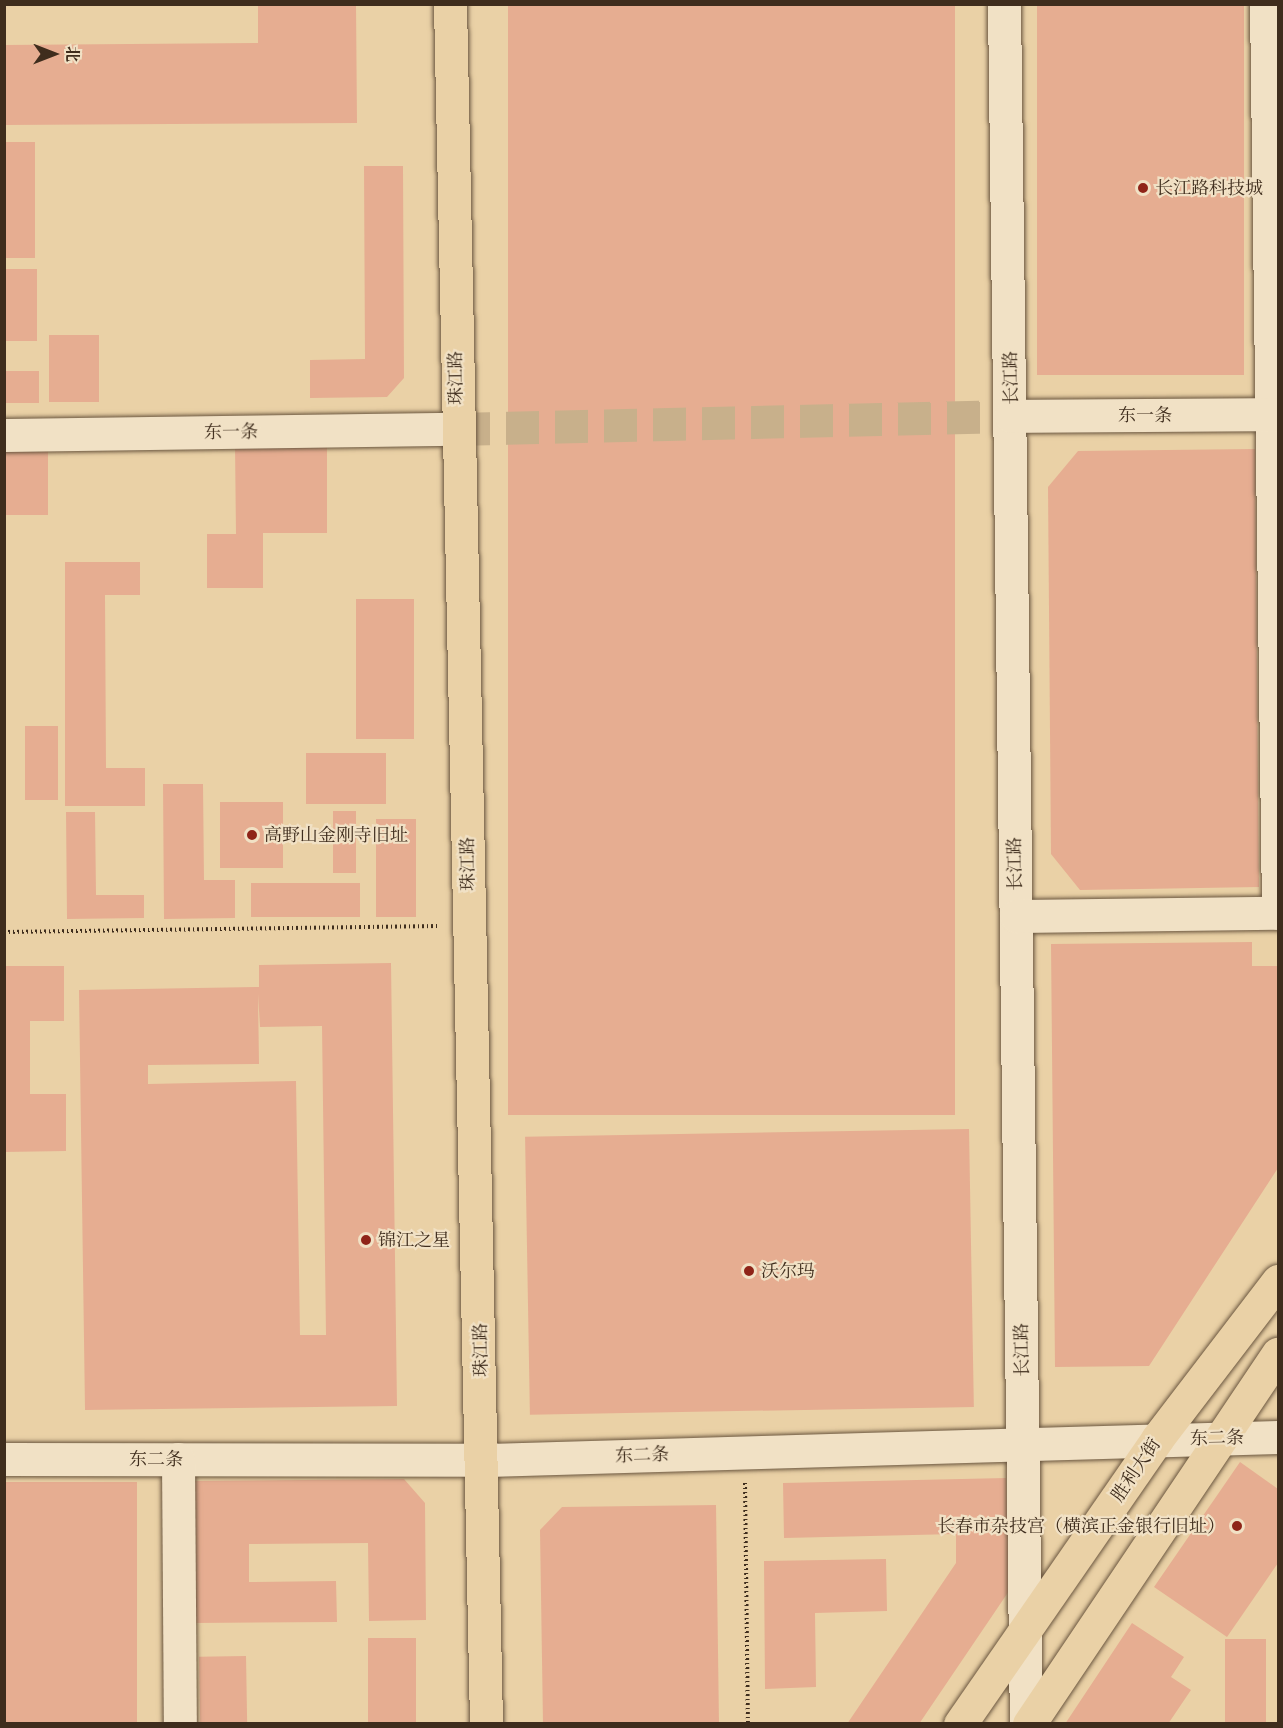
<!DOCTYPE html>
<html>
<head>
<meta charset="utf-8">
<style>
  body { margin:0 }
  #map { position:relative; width:1283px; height:1728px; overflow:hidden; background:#ead1a6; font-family:Alegreya,"Noto Serif SC",serif }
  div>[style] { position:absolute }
  .building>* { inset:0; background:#e6ad91; transform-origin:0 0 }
  .minor-tunnel>* { height:33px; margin-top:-16.5px; transform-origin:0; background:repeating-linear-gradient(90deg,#c8b08b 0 33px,transparent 0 49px) }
  .path>* { height:4px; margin-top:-2px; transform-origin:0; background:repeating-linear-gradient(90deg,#3f2d1d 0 1.5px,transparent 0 4.5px) }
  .roads { filter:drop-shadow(0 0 2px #6a563f) drop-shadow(0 0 2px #6a563f) }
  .minor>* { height:33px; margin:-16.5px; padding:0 16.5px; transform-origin:16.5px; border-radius:16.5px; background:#f1e1c5 }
  .major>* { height:33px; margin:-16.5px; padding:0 16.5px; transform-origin:16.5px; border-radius:16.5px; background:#ead1a6 }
  .dots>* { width:16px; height:16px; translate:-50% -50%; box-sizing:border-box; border:3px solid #f1e1c5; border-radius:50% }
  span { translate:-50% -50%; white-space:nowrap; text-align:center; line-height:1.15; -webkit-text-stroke:4.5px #f1e1c5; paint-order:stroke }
  .poi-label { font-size:18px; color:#3f2d1d }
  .left { translate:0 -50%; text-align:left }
  .right { translate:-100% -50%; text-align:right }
  .street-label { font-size:18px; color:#3f2d1d }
  .frame { position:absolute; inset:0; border:6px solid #3f2d1d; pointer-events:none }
  .north { position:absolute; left:24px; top:24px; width:60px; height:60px; -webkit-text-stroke:4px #f1e1c5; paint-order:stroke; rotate:90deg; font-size:16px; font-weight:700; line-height:24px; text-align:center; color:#3f2d1d }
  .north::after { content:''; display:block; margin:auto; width:21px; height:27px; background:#3f2d1d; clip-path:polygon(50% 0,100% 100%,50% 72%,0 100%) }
</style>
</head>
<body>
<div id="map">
  <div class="building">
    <i style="clip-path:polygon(258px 4px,356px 4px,357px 123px,4px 125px,4px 45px,258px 43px)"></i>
    <i style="left:508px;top:4px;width:447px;height:1111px"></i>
    <i style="left:1037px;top:4px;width:207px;height:371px"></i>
    <i style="left:4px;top:142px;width:31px;height:116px"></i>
    <i style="clip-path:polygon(364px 166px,403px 166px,404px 378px,387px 397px,310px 398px,310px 360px,365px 359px)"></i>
    <i style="left:4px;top:269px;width:33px;height:72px"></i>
    <i style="left:49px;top:335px;width:50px;height:67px"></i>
    <i style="left:4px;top:371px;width:35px;height:32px"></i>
    <i style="left:4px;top:439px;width:44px;height:76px"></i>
    <i style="clip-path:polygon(235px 445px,327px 445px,327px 533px,263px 533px,263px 588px,207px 588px,207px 534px,236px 534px)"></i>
    <i style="clip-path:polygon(1255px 449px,1259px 887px,1080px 890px,1051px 854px,1048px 487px,1078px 451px)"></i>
    <i style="clip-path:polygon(65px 562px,140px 562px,140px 595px,105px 595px,106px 768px,145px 768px,145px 806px,65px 806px)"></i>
    <i style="left:356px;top:599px;width:58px;height:140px"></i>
    <i style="left:25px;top:726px;width:33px;height:74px"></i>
    <i style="left:386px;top:753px;width:51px;height:80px;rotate:90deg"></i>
    <i style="clip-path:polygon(163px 784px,203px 784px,204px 880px,235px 880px,235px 918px,164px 919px)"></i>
    <i style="left:220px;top:802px;width:63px;height:66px"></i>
    <i style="left:333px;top:811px;width:23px;height:62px"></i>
    <i style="clip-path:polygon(66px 812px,95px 812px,96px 895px,144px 895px,144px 918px,67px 919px)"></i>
    <i style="left:376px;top:819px;width:40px;height:98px"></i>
    <i style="left:360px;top:883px;width:34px;height:109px;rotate:90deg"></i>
    <i style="clip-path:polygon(1252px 942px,1252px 966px,1278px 966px,1278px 1168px,1149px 1366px,1055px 1367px,1051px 944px)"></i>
    <i style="clip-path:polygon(evenodd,391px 963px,397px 1406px,85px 1410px,79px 990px,259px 987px,259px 965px,391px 963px,258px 994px,260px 1027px,322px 1026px,326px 1335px,300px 1335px,296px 1081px,148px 1084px,148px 1065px,259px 1064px,258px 994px)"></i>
    <i style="clip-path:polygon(4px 966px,64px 966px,64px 1021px,30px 1021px,30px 1094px,66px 1094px,66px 1151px,4px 1152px)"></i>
    <i style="left:969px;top:1129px;width:278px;height:444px;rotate:89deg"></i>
    <i style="clip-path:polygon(1240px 1462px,1278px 1489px,1278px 1563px,1227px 1637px,1154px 1587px)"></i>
    <i style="clip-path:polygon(1006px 1478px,1009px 1591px,919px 1724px,847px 1724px,956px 1563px,956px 1534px,784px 1538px,783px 1483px)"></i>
    <i style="clip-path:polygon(404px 1479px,425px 1503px,426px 1620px,369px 1621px,368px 1543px,249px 1544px,249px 1582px,336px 1581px,337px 1622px,194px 1623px,192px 1481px)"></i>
    <i style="left:4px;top:1482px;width:133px;height:242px"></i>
    <i style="clip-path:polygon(716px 1505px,719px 1724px,543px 1724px,540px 1530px,562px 1507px)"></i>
    <i style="clip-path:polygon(886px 1559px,887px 1611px,815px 1613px,816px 1687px,765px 1689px,764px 1561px)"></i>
    <i style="clip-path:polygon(1132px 1623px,1184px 1657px,1171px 1677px,1191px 1690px,1168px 1724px,1065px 1724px)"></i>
    <i style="left:368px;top:1638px;width:48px;height:86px"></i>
    <i style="left:1225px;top:1639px;width:41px;height:85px"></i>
    <i style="left:246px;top:1656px;width:68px;height:47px;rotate:89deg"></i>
  </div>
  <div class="minor-tunnel">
    <i style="left:457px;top:429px;width:554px;rotate:-1.34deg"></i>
  </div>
  <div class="path">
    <i style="left:4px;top:932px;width:435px;rotate:-0.8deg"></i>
    <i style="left:745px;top:1483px;width:241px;rotate:89.3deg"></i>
  </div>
  <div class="roads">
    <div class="minor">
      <i style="left:1004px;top:4px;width:1720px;rotate:89.27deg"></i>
      <i style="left:1266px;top:4px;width:909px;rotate:89.24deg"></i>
      <i style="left:1011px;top:416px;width:267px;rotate:-0.4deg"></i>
      <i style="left:4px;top:435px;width:453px;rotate:-0.8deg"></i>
      <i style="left:1016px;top:916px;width:262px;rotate:-0.7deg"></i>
      <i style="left:4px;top:1459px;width:480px;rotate:0.1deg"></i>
      <i style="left:484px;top:1460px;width:794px;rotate:-1.66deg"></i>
      <i style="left:178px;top:1459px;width:265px;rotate:89.6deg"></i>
    </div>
    <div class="major">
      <i style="left:450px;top:4px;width:1720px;rotate:88.8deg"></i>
      <i style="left:960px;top:1724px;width:346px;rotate:-55.3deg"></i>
      <i style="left:1157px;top:1439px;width:199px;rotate:-52.6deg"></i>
      <i style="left:1029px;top:1724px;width:446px;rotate:-56.1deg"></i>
    </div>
  </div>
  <div class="dots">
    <i style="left:1143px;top:188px;background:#8f2418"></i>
    <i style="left:252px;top:835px;background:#8f2418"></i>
    <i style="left:366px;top:1240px;background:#8f2418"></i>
    <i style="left:749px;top:1271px;background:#8f2418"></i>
    <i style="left:1237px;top:1526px;background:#8f2418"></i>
  </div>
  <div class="poi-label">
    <span class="left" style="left:1155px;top:188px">长江路科技城</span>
    <span class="left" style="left:264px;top:835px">高野山金刚寺旧址</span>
    <span class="left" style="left:378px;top:1240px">锦江之星</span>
    <span class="left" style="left:761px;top:1271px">沃尔玛</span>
    <span class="right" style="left:1225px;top:1526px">长春市杂技宫（横滨正金银行旧址）</span>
  </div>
  <div class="street-label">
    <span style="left:456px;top:378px;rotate:-91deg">珠江路</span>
    <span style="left:1011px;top:378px;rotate:-91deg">长江路</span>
    <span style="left:1145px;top:415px">东一条</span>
    <span style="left:231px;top:432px;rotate:-1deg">东一条</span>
    <span style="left:468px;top:864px;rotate:-91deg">珠江路</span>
    <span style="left:1015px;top:864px;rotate:-91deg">长江路</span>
    <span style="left:481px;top:1350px;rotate:-91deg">珠江路</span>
    <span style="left:1022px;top:1350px;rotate:-91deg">长江路</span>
    <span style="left:1217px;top:1438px;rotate:-1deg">东二条</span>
    <span style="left:642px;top:1455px;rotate:-2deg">东二条</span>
    <span style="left:156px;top:1459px">东二条</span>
    <span style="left:1136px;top:1470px;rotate:-56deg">胜利大街</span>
  </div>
  <div class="frame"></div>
  <div class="north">北</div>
</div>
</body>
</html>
